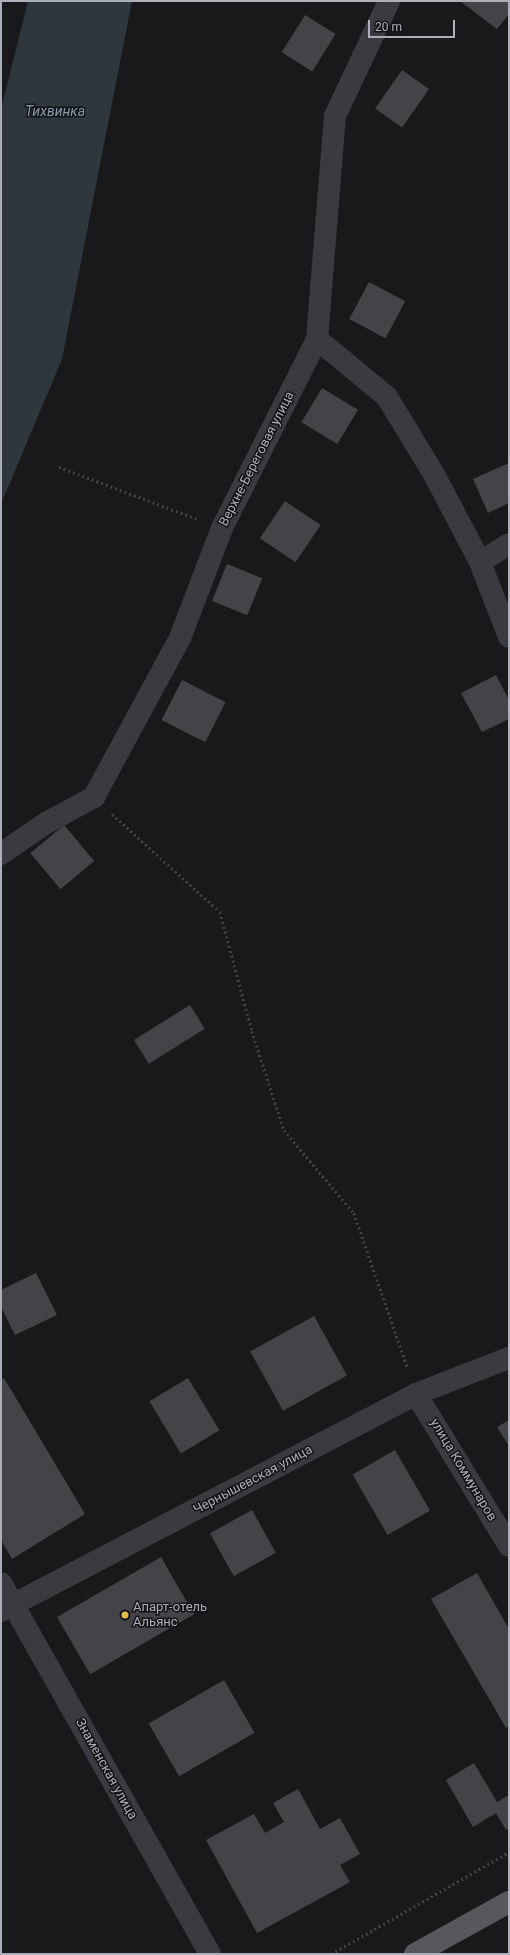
<!DOCTYPE html>
<html>
<head>
<meta charset="utf-8">
<style>
  body { margin:0 }
  #map { position:relative; width:510px; height:1955px; overflow:hidden; background:#19191b; font-family:Roboto,sans-serif }
  div>[style] { position:absolute }
  .water>* { inset:0; background:#2f373e }
  .building>* { inset:0; background:#434448; transform-origin:0 0 }
  .path>* { height:2.5px; margin-top:-1.25px; transform-origin:0; background:repeating-linear-gradient(90deg,#404246 0 2px,transparent 0 5px) }
  .minor>* { height:22px; margin:-11px; padding:0 11px; transform-origin:11px; border-radius:11px; background:#3a3b40 }
  .major>* { height:22px; margin:-11px; padding:0 11px; transform-origin:11px; border-radius:11px; background:#56585e }
  .dots>* { width:11px; height:11px; translate:-50% -50%; box-sizing:border-box; border:2px solid #141416; border-radius:50% }
  span { translate:-50% -50%; white-space:nowrap; text-align:center; line-height:1.15; -webkit-text-stroke:3px #141416; paint-order:stroke }
  .street-label { font-size:13px; color:#acafb9 }
  .poi-label { font-size:13px; color:#acafb9 }
  .left { translate:0 -50%; text-align:left }
  .water-label { font-size:14px; color:#869bb2; font-style:italic }
  .frame { position:absolute; inset:0; border:2px solid #acafb9; pointer-events:none }
  .scale { position:absolute; left:368px; top:20px; width:87px; height:18px; box-sizing:border-box; border:2px solid #acafb9; border-top:0; padding-left:5px; font-size:12px; line-height:14px; white-space:nowrap; color:#acafb9; -webkit-text-stroke:3px #141416; paint-order:stroke }
</style>
</head>
<body>
<div id="map">
  <div class="water">
    <i style="clip-path:polygon(28px 1px,132px 1px,62px 359px,1px 504px,1px 109px)"></i>
  </div>
  <div class="building">
    <i style="clip-path:polygon(460px 1px,509px 1px,509px 14px,497px 29px)"></i>
    <i style="left:305px;top:15px;width:36px;height:44px;rotate:32deg"></i>
    <i style="left:402px;top:70px;width:33px;height:47px;rotate:35deg"></i>
    <i style="left:369px;top:282px;width:41px;height:42px;rotate:28deg"></i>
    <i style="left:322px;top:388px;width:42px;height:40px;rotate:31deg"></i>
    <i style="clip-path:polygon(509px 463px,509px 503px,488px 513px,473px 479px)"></i>
    <i style="left:285px;top:501px;width:43px;height:45px;rotate:34deg"></i>
    <i style="left:227px;top:564px;width:38px;height:40px;rotate:22deg"></i>
    <i style="clip-path:polygon(496px 675px,509px 700px,509px 719px,482px 732px,461px 693px)"></i>
    <i style="left:182px;top:680px;width:49px;height:45px;rotate:27deg"></i>
    <i style="left:64px;top:825px;width:47px;height:44px;rotate:50deg"></i>
    <i style="left:190px;top:1005px;width:28px;height:66px;rotate:58deg"></i>
    <i style="clip-path:polygon(36px 1273px,57px 1315px,15px 1335px,1px 1307px,1px 1290px)"></i>
    <i style="left:314px;top:1316px;width:68px;height:73px;rotate:61deg"></i>
    <i style="clip-path:polygon(4px 1378px,85px 1514px,12px 1559px,1px 1540px,1px 1380px)"></i>
    <i style="left:188px;top:1378px;width:61px;height:45px;rotate:59deg"></i>
    <i style="clip-path:polygon(509px 1420px,509px 1446px,497px 1427px)"></i>
    <i style="left:395px;top:1450px;width:70px;height:49px;rotate:60deg"></i>
    <i style="left:252px;top:1510px;width:49px;height:48px;rotate:61deg"></i>
    <i style="left:161px;top:1557px;width:66px;height:120px;rotate:60deg"></i>
    <i style="clip-path:polygon(477px 1573px,509px 1629px,509px 1726px,506px 1728px,431px 1599px)"></i>
    <i style="left:224px;top:1680px;width:61px;height:87px;rotate:60deg"></i>
    <i style="clip-path:polygon(474px 1763px,497px 1802px,509px 1795px,509px 1828px,506px 1830px,496px 1813px,473px 1827px,446px 1780px)"></i>
    <i style="clip-path:polygon(298px 1789px,320px 1829px,340px 1818px,360px 1854px,340px 1865px,350px 1882px,257px 1933px,206px 1840px,254px 1814px,265px 1833px,284px 1822px,273px 1803px)"></i>
  </div>
  <div class="path">
    <i style="left:59px;top:467px;width:147px;rotate:20.6deg"></i>
    <i style="left:112px;top:814px;width:146px;rotate:42.2deg"></i>
    <i style="left:220px;top:912px;width:123px;rotate:74.9deg"></i>
    <i style="left:252px;top:1031px;width:104px;rotate:72.1deg"></i>
    <i style="left:284px;top:1130px;width:109px;rotate:49.9deg"></i>
    <i style="left:354px;top:1213px;width:165px;rotate:70.9deg"></i>
    <i style="left:331px;top:1954px;width:205px;rotate:-29.8deg"></i>
  </div>
  <div class="minor">
    <i style="left:317px;top:339px;width:91px;rotate:39.6deg"></i>
    <i style="left:387px;top:397px;width:92px;rotate:58.7deg"></i>
    <i style="left:435px;top:476px;width:97px;rotate:62.4deg"></i>
    <i style="left:480px;top:562px;width:80px;rotate:68.9deg"></i>
    <i style="left:480px;top:562px;width:34px;rotate:-32deg"></i>
    <i style="left:1px;top:854px;width:55px;rotate:-34.6deg"></i>
    <i style="left:46px;top:823px;width:55px;rotate:-28.4deg"></i>
    <i style="left:94px;top:797px;width:181px;rotate:-61.6deg"></i>
    <i style="left:180px;top:638px;width:118px;rotate:-69.1deg"></i>
    <i style="left:222px;top:528px;width:212px;rotate:-63.3deg"></i>
    <i style="left:317px;top:339px;width:224px;rotate:-85.4deg"></i>
    <i style="left:335px;top:116px;width:127px;rotate:-64.8deg"></i>
    <i style="left:416px;top:1394px;width:178px;rotate:58.5deg"></i>
    <i style="left:1px;top:1583px;width:426px;rotate:60.6deg"></i>
    <i style="left:1px;top:1611px;width:468px;rotate:-27.6deg"></i>
    <i style="left:416px;top:1394px;width:100px;rotate:-21.2deg"></i>
  </div>
  <div class="major">
    <i style="left:415px;top:1954px;width:107px;rotate:-29deg"></i>
  </div>
  <div class="dots">
    <i style="left:125px;top:1615px;background:#e6b946"></i>
  </div>
  <div class="street-label">
    <span style="left:257px;top:459px;rotate:-63deg">Верхне-Береговая улица</span>
    <span style="left:463px;top:1470px;rotate:59deg">улица Коммунаров</span>
    <span style="left:253px;top:1480px;rotate:-28deg">Чернышевская улица</span>
    <span style="left:106px;top:1769px;rotate:61deg">Знаменская улица</span>
  </div>
  <div class="poi-label">
    <span class="left" style="left:133px;top:1615px">Апарт-отель<br>Альянс</span>
  </div>
  <div class="water-label">
    <span style="left:55px;top:111px">Тихвинка</span>
  </div>
  <div class="frame"></div>
  <div class="scale">20 m</div>
</div>
</body>
</html>
